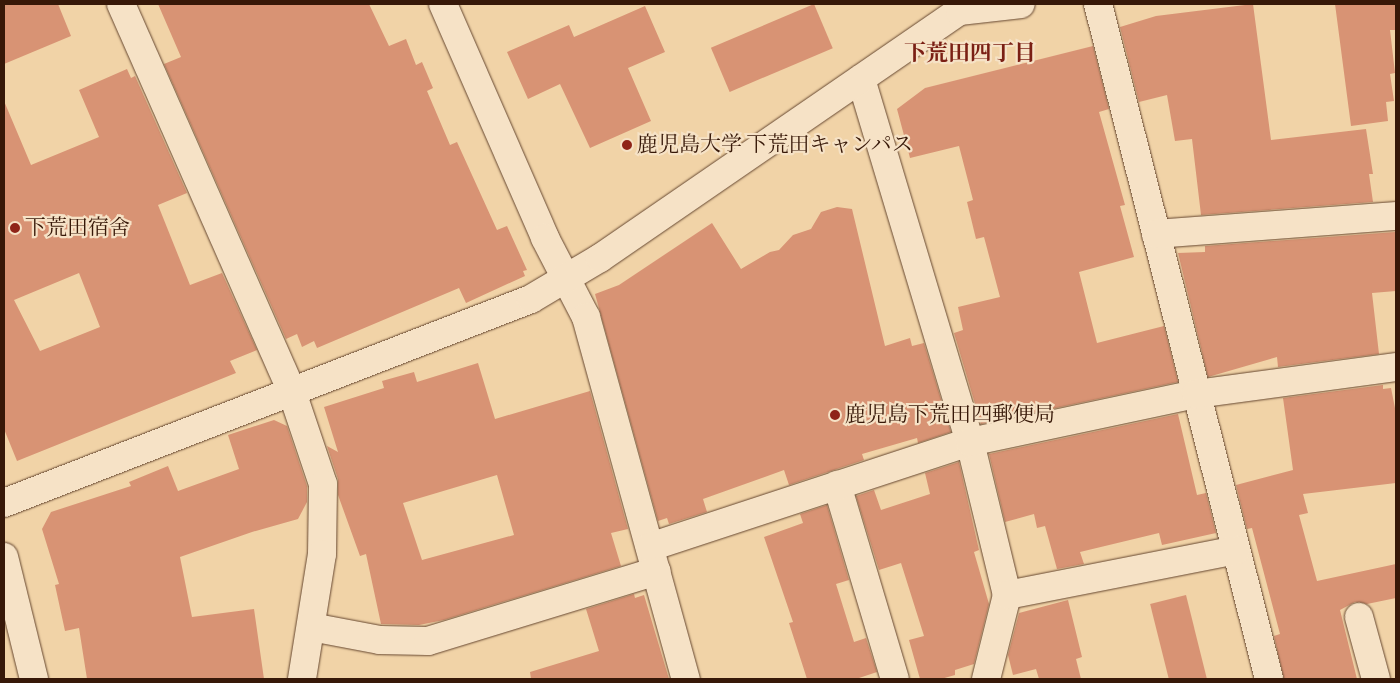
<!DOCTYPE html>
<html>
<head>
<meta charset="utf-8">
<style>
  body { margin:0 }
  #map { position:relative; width:1400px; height:683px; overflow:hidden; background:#f1d3a7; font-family:"IM FELL DW Pica","Noto Serif JP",serif }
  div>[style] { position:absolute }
  .building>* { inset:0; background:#d89374; transform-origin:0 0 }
  .roads { filter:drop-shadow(0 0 1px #664730) drop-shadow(0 0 1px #664730) }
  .minor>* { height:28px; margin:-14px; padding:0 14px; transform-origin:14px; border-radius:14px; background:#f6e2c6 }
  .tertiary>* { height:28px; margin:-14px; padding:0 14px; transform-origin:14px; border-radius:14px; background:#f6e2c6 }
  .dots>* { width:14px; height:14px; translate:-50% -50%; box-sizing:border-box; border:2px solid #f6e2c6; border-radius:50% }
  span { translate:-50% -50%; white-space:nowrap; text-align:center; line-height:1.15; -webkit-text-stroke:4.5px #f6e2c6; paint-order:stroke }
  .poi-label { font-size:21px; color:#371808 }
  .left { translate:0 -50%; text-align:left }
  .neighbourhood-label { font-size:22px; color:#7a1f14; font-weight:700 }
  .frame { position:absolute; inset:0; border:5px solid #371808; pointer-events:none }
</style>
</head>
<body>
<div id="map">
  <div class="building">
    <i style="clip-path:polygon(4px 4px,58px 4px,71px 36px,4px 64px)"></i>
    <i style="clip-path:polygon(158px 4px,369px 4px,389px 46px,406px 39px,416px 65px,422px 62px,433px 88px,427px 91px,450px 145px,457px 142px,497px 230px,507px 226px,527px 270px,523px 271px,525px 276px,466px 303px,459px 288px,317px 348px,314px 341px,302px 347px,297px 334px,286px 339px,164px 64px,181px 57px)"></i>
    <i style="left:814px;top:4px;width:48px;height:112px;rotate:67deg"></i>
    <i style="clip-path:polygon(1253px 4px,1271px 140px,1366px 129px,1373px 174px,1369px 174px,1373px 202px,1201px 215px,1192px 139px,1175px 141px,1167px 95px,1139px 102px,1120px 27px,1156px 16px)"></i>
    <i style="clip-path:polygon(1335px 4px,1396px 4px,1396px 30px,1390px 30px,1395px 73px,1390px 74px,1394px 101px,1386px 102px,1388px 121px,1351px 126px)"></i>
    <i style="clip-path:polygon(645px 6px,665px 52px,628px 68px,651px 121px,590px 148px,560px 84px,528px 99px,507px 52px,569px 25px,574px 37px)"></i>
    <i style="clip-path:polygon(1093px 46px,1109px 109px,1099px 112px,1125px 205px,1120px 206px,1134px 257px,1079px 272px,1097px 343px,1164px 326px,1178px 382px,981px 424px,954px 333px,963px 330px,958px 307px,1000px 297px,984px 237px,976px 239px,967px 202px,973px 200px,959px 146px,910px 158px,897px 109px,925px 88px)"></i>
    <i style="clip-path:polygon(evenodd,127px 69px,131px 78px,135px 76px,187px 193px,158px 205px,190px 285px,222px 273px,257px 350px,230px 361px,236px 373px,17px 461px,4px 429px,4px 101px,31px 165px,99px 137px,79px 90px,127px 69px,79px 273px,100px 327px,40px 351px,14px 300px,79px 273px)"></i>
    <i style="clip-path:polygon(837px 207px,852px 209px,885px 346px,910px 338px,912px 346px,924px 343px,951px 432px,918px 443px,917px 438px,862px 454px,864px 460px,789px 485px,784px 470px,703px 499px,707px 512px,669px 524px,667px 518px,658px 521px,595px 294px,619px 285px,712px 223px,741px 269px,770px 252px,779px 250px,793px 235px,811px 229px,821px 212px)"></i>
    <i style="clip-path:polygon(1396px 232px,1396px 291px,1372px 293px,1379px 354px,1278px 367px,1277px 357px,1208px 377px,1178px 253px,1205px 252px,1205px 246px)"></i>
    <i style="clip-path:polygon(evenodd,478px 363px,495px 419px,590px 391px,628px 529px,611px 533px,621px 566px,444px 620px,419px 625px,381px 624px,366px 554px,360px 556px,338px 495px,338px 479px,327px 446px,338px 452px,324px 407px,384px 388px,382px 381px,414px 372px,417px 382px,478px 363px,497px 475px,514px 535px,422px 560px,403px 503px,497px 475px)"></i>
    <i style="clip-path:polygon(1383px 385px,1383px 389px,1391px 388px,1396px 413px,1396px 483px,1303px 494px,1308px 513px,1299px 515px,1317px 581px,1396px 564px,1396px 598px,1367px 604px,1355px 602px,1340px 610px,1357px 679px,1284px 679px,1274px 636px,1280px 634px,1252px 528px,1247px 529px,1236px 485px,1293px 470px,1283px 398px)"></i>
    <i style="clip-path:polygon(1178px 414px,1197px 495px,1206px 493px,1216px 533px,1162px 545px,1159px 533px,1080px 552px,1084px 564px,1057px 569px,1045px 526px,1037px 528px,1034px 514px,1005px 522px,989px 454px)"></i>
    <i style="clip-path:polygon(274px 420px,287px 426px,307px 486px,307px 502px,298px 519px,252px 532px,180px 557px,192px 617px,254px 609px,264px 679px,87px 679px,79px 628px,65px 631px,55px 585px,59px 584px,42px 529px,51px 512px,131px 486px,129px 482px,168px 466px,178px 491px,239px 469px,228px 435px)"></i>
    <i style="clip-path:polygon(959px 462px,979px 550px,974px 552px,989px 604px,974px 664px,955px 670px,955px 675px,941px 679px,920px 679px,909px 640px,924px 636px,901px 563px,879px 570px,856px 496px,874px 490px,881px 510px,930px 494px,925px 473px)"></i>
    <i style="clip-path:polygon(827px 505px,849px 580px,836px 584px,854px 642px,866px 638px,877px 672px,856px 679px,807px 679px,789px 623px,793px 622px,764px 537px,803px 523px,800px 514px)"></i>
    <i style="clip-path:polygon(634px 594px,635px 598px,644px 595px,669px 679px,531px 679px,530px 672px,599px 651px,586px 609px)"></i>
    <i style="left:1186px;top:595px;width:87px;height:37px;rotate:76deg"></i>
    <i style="clip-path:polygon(1068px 600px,1082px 657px,1076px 659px,1081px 679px,1039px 679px,1036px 669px,1013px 675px,1008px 655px,1019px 613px)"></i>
  </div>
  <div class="roads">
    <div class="minor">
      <i style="left:121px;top:4px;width:424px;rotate:66.2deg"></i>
      <i style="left:292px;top:392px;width:97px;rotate:71.4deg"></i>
      <i style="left:323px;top:484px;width:70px;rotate:90.8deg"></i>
      <i style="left:322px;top:554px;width:127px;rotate:99.1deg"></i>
      <i style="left:443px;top:4px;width:255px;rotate:66.4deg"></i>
      <i style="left:545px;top:238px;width:89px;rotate:62.6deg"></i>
      <i style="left:586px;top:317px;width:376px;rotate:74.6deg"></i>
      <i style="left:1098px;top:4px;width:696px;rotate:75.78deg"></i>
      <i style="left:861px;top:79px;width:379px;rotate:73.3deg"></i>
      <i style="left:970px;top:442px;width:157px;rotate:76.4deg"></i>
      <i style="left:1007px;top:595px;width:87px;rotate:104deg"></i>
      <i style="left:1156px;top:234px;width:241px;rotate:-4.3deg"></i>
      <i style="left:837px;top:485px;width:202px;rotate:73.4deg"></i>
      <i style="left:4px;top:503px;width:565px;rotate:-21.16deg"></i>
      <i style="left:531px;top:299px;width:80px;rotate:-30.7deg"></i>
      <i style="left:600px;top:258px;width:437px;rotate:-34.5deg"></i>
      <i style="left:960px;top:11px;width:61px;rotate:-6.5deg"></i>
      <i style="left:650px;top:547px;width:337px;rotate:-18.2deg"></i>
      <i style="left:970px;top:442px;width:231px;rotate:-12deg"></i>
      <i style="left:1196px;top:394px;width:202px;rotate:-7.7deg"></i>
      <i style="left:1007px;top:595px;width:233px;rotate:-11.1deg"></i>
      <i style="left:1359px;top:617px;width:64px;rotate:74.7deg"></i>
      <i style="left:311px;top:627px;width:70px;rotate:10.7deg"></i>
      <i style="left:380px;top:640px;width:48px;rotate:1.2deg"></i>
      <i style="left:428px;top:641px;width:239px;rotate:-17deg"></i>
    </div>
    <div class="tertiary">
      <i style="left:4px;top:557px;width:126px;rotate:76.2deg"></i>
    </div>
  </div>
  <div class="dots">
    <i style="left:627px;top:145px;background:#8f2418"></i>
    <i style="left:15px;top:228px;background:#8f2418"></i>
    <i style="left:835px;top:415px;background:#8f2418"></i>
  </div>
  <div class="poi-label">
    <span class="left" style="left:637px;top:145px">鹿児島大学 下荒田キャンパス</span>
    <span class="left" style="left:25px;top:228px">下荒田宿舍</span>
    <span class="left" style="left:845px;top:415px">鹿児島下荒田四郵便局</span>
  </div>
  <div class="neighbourhood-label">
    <span style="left:970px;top:54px">下荒田四丁目</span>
  </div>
  <div class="frame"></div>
</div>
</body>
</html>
